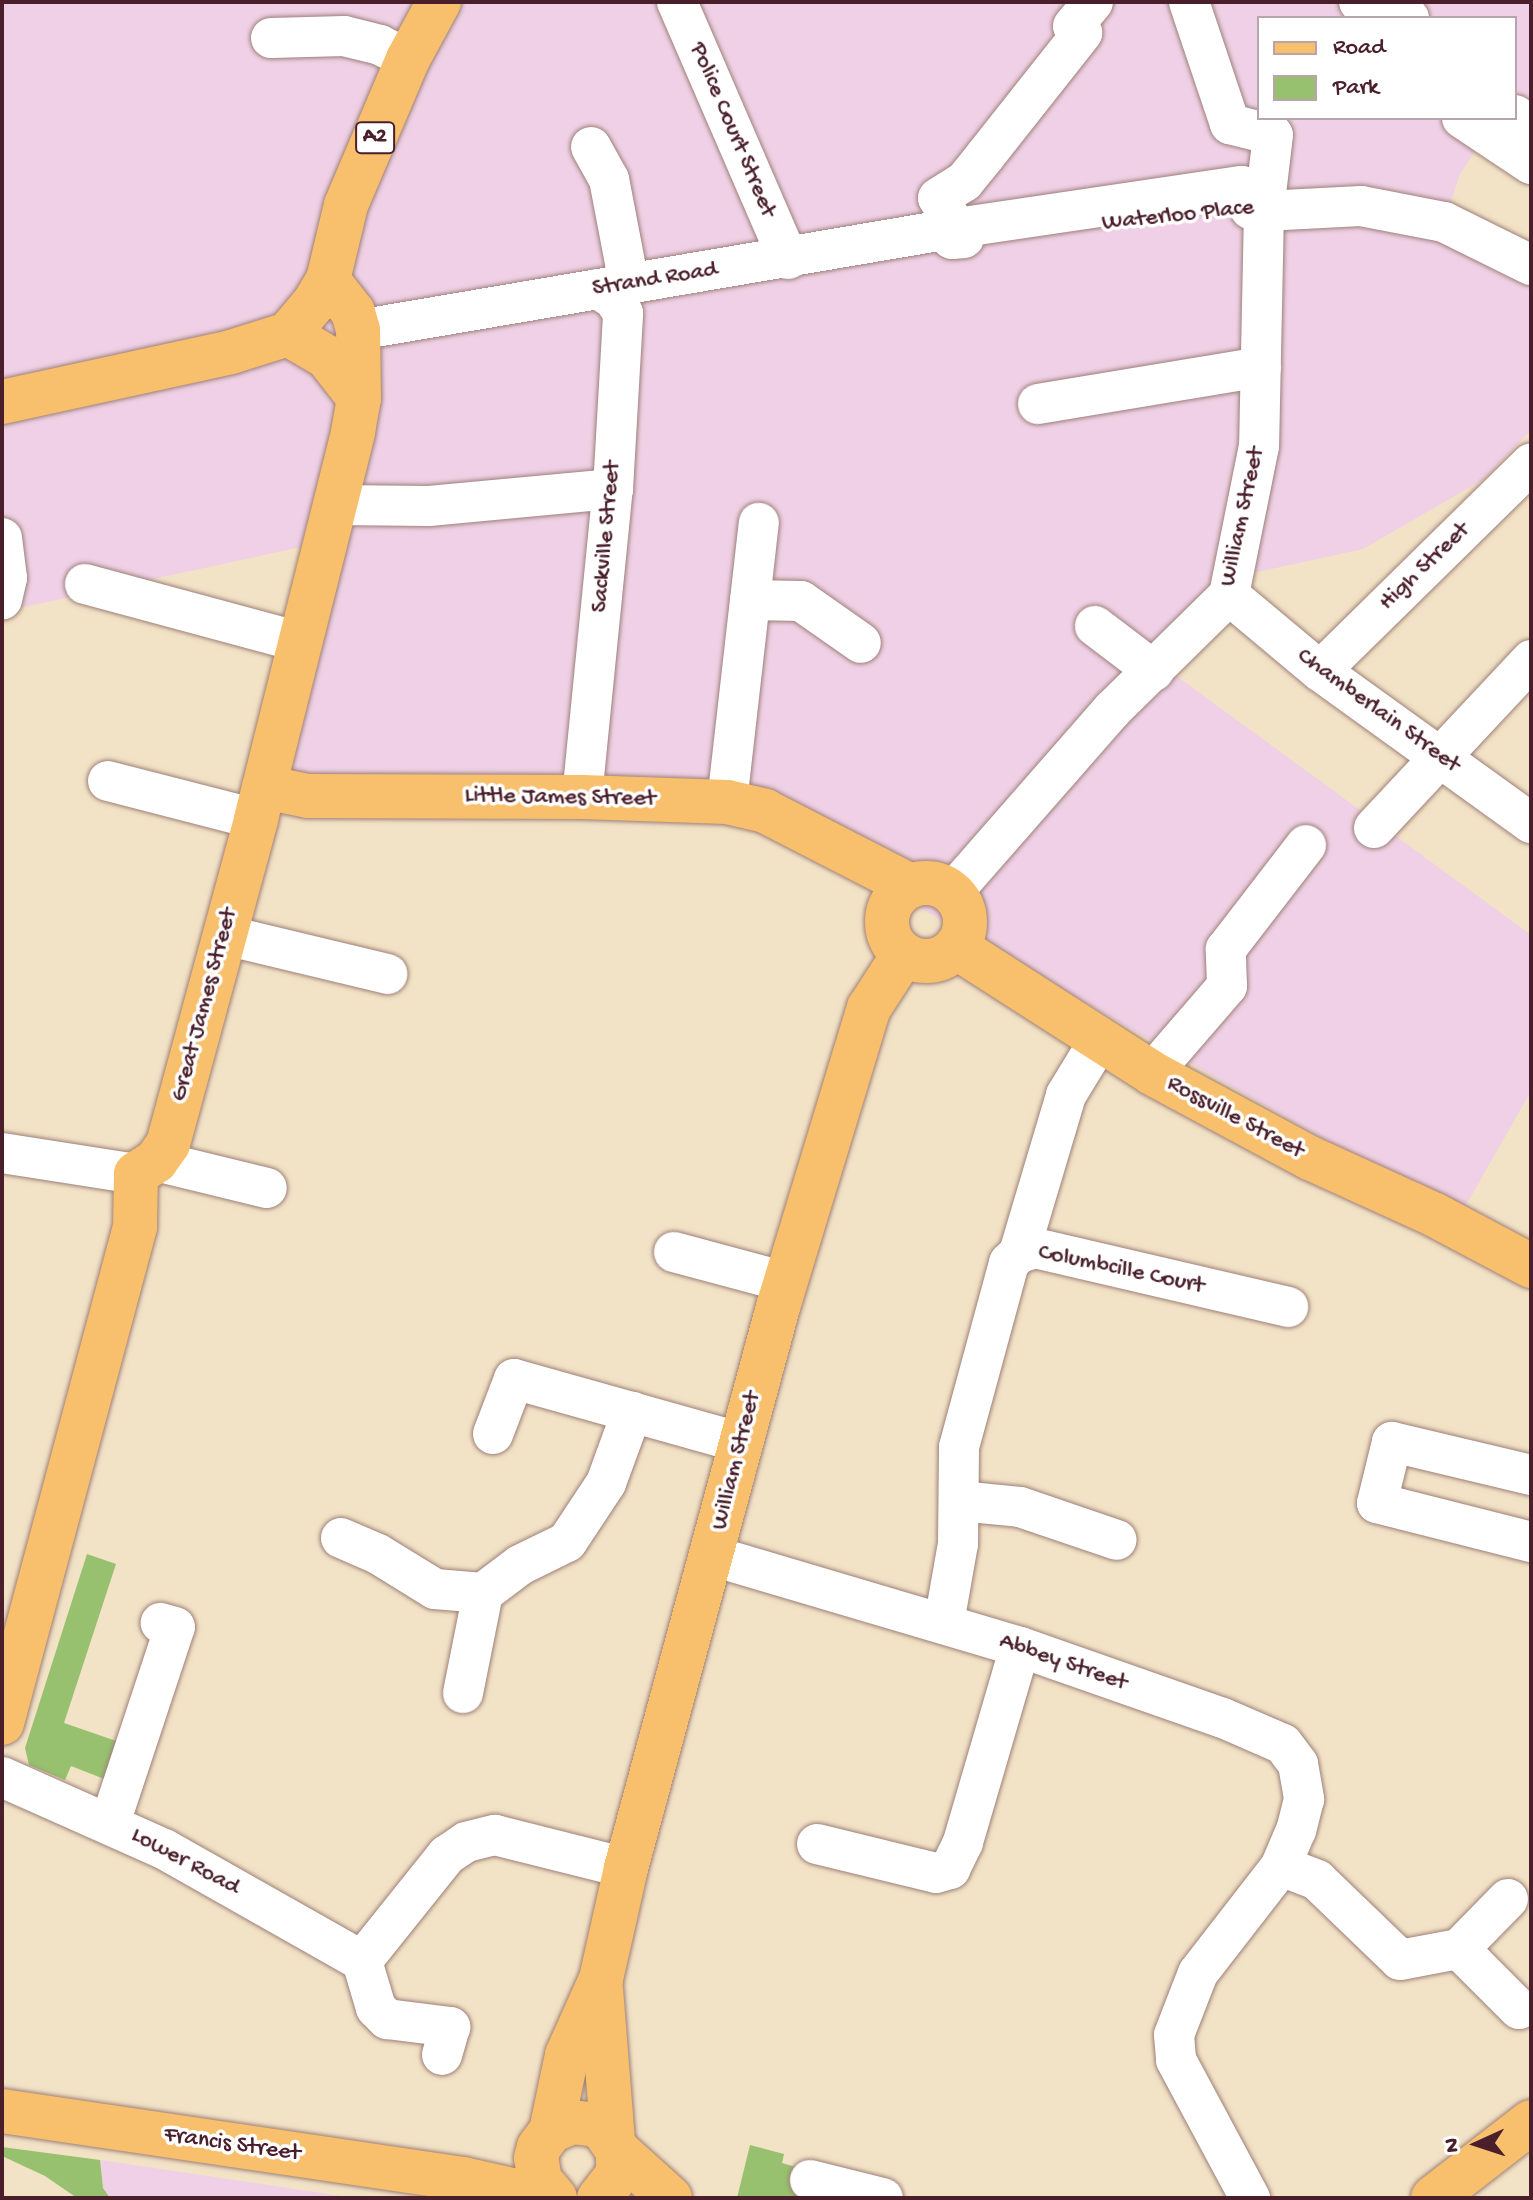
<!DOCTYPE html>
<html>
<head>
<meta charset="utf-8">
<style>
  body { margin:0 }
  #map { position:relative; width:1533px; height:2200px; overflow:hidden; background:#f2e2c6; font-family:"Gochi Hand",sans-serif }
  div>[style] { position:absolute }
  .built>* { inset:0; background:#efd0e6 }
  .green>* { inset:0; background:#97c16e }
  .roads { filter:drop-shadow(0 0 2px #9e8078) drop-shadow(0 0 2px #9e8078) }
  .minor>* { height:40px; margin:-20px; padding:0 20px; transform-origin:20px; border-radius:20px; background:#fff }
  .major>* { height:44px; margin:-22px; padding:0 22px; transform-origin:22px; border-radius:22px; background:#f8bf6c }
  .major>.ring { margin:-22px; padding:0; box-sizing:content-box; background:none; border:44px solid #f8bf6c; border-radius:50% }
  span { translate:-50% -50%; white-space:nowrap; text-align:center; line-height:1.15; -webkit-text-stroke:7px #fff; paint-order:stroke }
  .shield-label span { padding:2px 6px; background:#fff; border:2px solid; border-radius:6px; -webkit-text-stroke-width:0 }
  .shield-label { font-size:22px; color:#4a1f2b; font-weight:700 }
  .street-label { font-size:24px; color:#4a1f2b }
  .frame { position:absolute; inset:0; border:4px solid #4a1f2b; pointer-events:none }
  .legend { position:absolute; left:1257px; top:16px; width:260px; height:104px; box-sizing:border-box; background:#fff; border:2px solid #b7a5aa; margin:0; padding:10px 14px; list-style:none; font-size:24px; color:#4a1f2b }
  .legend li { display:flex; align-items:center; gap:16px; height:40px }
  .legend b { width:40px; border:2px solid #b7a5aa }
  .north { position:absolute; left:1437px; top:2104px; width:80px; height:80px; -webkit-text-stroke:6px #fff; paint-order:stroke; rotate:267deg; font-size:22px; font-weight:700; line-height:32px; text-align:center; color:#4a1f2b }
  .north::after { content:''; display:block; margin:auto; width:28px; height:36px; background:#4a1f2b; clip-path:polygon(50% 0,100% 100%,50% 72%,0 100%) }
</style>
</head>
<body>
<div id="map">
  <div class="built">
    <i style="clip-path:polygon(2px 2px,1345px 2px,1358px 18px,1259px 18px,1259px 118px,1443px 118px,1481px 142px,1460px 174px,1444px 222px,1531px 283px,1531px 430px,1484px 479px,1363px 549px,1248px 574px,1160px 664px,1531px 935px,1531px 1091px,1459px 1217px,725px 796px,291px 782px,333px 540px,24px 607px,2px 608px)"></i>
    <i style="clip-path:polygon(1375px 2px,1531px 2px,1531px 147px,1515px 118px,1515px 18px,1389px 18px)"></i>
    <i style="clip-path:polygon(100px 2160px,354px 2198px,110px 2198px,103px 2188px)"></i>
  </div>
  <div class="green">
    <i style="clip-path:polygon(87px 1554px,116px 1564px,64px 1723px,122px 1743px,107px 1780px,71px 1766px,65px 1780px,29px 1765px,25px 1748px)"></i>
    <i style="clip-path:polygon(750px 2145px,784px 2154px,782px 2163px,799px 2168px,793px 2192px,813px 2198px,737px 2198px)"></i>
    <i style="clip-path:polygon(2px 2147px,100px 2160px,103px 2188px,110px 2198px,77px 2198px,45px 2176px,2px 2156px)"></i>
  </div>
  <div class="roads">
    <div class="minor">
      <i style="left:677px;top:2px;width:280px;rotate:66.6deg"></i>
      <i style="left:1189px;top:2px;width:129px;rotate:71.4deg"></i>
      <i style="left:1230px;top:124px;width:44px;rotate:14.3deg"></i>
      <i style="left:1273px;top:135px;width:77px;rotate:96.8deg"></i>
      <i style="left:1264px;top:211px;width:14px;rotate:-172deg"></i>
      <i style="left:1359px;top:2px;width:21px;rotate:49deg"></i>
      <i style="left:1394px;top:2px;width:22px;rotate:47deg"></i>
      <i style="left:271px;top:38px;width:73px;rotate:-1.6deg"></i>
      <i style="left:344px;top:36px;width:37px;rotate:14deg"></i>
      <i style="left:380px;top:45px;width:31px;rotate:27deg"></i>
      <i style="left:1515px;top:115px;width:20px;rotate:37deg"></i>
      <i style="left:1462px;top:118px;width:83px;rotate:33.7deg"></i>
      <i style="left:591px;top:147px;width:37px;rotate:61deg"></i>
      <i style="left:609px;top:179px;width:107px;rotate:79.2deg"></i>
      <i style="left:1264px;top:211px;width:97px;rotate:-3deg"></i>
      <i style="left:1361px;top:206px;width:85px;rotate:10.9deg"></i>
      <i style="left:1444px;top:222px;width:97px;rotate:26.3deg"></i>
      <i style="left:964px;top:238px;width:12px;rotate:175deg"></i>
      <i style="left:952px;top:239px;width:17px;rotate:-87deg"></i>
      <i style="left:953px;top:222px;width:28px;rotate:-122deg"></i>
      <i style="left:938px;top:198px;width:31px;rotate:-32deg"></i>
      <i style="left:964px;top:182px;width:33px;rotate:-51deg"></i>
      <i style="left:985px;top:156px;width:157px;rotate:-51.7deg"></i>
      <i style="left:1082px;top:33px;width:11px;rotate:-142deg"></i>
      <i style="left:1073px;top:26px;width:31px;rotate:-50deg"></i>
      <i style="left:358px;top:330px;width:601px;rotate:-9.68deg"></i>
      <i style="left:950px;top:229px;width:295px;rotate:-8.4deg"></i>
      <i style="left:1242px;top:186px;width:33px;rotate:49deg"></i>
      <i style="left:1264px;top:211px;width:235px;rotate:91.2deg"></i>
      <i style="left:1259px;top:446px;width:152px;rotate:101.4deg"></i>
      <i style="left:1229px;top:595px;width:164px;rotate:135.5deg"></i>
      <i style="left:1112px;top:710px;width:243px;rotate:131.2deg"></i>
      <i style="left:1038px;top:404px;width:226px;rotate:-9.4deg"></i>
      <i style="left:336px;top:505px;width:93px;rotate:0.6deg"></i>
      <i style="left:429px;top:506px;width:185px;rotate:-5.3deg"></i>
      <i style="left:2px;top:538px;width:40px;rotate:82.9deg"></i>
      <i style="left:7px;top:578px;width:22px;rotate:103deg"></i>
      <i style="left:85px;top:584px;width:223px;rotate:15.1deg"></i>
      <i style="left:1229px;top:595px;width:119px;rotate:39.9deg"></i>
      <i style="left:1320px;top:671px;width:260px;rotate:35.8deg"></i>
      <i style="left:750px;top:600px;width:51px;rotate:1.1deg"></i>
      <i style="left:801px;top:601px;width:73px;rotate:35deg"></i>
      <i style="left:1095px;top:626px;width:74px;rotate:37.3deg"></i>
      <i style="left:1320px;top:671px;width:296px;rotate:-44.5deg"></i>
      <i style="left:108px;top:781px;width:153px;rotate:14.4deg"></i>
      <i style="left:582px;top:797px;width:310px;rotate:-84.3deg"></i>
      <i style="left:613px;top:489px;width:176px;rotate:-86.7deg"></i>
      <i style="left:623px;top:313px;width:17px;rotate:-123deg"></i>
      <i style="left:614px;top:299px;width:19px;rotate:-148deg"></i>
      <i style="left:727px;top:802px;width:281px;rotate:-83.5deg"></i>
      <i style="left:1374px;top:828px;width:230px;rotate:-46.9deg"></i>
      <i style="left:225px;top:935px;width:167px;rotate:13.5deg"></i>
      <i style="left:1152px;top:1073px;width:115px;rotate:-49.2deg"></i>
      <i style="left:1227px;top:986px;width:37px;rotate:-92deg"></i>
      <i style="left:1226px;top:949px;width:131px;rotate:-52.4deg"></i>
      <i style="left:2px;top:1153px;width:136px;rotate:8.9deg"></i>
      <i style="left:156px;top:1161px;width:114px;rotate:13.7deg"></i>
      <i style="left:674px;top:1252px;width:116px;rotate:15deg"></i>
      <i style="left:1019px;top:1253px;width:165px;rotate:-73.4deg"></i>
      <i style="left:1066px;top:1095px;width:63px;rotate:-58.6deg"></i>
      <i style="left:493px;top:1434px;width:59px;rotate:-69.1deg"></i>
      <i style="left:514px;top:1379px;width:236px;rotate:15.7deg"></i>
      <i style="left:1531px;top:1475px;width:143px;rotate:-166.6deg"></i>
      <i style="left:1392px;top:1442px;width:63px;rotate:103.8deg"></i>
      <i style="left:1377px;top:1503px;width:159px;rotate:14.2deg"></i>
      <i style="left:959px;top:1501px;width:61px;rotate:5.6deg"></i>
      <i style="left:1020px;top:1507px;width:102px;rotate:18.8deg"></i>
      <i style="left:341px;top:1538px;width:40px;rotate:23.4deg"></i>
      <i style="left:378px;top:1554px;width:67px;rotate:31.6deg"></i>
      <i style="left:435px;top:1589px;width:48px;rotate:4.8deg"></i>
      <i style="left:483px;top:1593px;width:46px;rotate:-37.1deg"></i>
      <i style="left:520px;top:1565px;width:52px;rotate:-26.1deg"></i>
      <i style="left:567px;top:1542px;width:71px;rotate:-56.5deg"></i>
      <i style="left:606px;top:1483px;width:76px;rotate:-69.9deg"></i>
      <i style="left:713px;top:1556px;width:320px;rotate:16.5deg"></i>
      <i style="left:1020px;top:1647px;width:215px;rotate:19.3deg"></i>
      <i style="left:1223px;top:1718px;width:65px;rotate:23.4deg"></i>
      <i style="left:1283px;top:1744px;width:25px;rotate:53deg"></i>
      <i style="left:1298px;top:1764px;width:36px;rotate:80deg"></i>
      <i style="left:1304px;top:1799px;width:32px;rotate:104deg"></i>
      <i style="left:1296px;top:1830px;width:39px;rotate:113deg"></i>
      <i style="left:1281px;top:1866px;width:135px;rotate:127.8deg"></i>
      <i style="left:1198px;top:1973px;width:66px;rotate:111.2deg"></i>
      <i style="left:1174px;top:2035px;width:25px;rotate:85deg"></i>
      <i style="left:1176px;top:2060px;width:157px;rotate:61.8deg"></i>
      <i style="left:944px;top:1623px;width:80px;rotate:-80deg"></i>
      <i style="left:958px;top:1544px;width:97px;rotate:-89.4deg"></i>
      <i style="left:959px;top:1447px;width:191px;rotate:-74.8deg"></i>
      <i style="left:1009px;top:1263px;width:14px;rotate:-45deg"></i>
      <i style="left:1019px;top:1253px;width:17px;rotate:-17deg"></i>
      <i style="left:1035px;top:1248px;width:260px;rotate:13.1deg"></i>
      <i style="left:463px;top:1693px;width:102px;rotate:-78.7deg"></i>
      <i style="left:2px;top:1777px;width:177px;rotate:24deg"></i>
      <i style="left:164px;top:1849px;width:227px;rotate:29.5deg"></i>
      <i style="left:362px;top:1961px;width:136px;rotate:-51.3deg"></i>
      <i style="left:447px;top:1855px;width:23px;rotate:-34deg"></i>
      <i style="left:466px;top:1842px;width:30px;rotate:-14deg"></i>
      <i style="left:495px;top:1835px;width:135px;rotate:14.1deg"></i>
      <i style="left:110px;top:1823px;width:206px;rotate:-71.7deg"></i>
      <i style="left:175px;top:1627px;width:15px;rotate:-164deg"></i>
      <i style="left:817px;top:1844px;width:122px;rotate:13.7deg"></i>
      <i style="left:936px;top:1873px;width:15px;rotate:-16deg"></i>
      <i style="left:950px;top:1869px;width:30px;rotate:-64deg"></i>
      <i style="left:963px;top:1842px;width:203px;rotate:-73.7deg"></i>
      <i style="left:1281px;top:1866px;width:39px;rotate:21deg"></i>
      <i style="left:1317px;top:1880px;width:115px;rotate:43.9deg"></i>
      <i style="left:1400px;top:1960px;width:60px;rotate:-10.6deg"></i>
      <i style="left:1459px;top:1949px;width:70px;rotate:-45.6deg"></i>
      <i style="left:1459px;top:1949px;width:85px;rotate:45deg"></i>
      <i style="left:362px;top:1961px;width:49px;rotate:73.4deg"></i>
      <i style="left:376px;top:2008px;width:16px;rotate:45deg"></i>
      <i style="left:387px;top:2019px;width:64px;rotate:7.2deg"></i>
      <i style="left:450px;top:2027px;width:29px;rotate:106deg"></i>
      <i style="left:810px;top:2180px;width:75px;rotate:13.9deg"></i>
    </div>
    <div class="major">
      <i style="left:288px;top:334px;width:45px;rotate:30.5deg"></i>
      <i style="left:327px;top:357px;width:52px;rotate:52deg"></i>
      <i style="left:2px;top:402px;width:234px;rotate:-12.3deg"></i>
      <i style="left:231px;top:352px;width:60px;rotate:-17.5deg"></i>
      <i style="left:288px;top:334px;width:40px;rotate:-50deg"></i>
      <i style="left:314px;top:303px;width:27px;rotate:-59deg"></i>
      <i style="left:328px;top:280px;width:77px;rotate:-76.5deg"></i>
      <i style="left:346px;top:205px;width:159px;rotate:-67deg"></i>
      <i style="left:408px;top:59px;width:65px;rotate:-61.5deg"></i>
      <i style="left:264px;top:787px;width:45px;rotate:11.6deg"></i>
      <i style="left:308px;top:796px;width:274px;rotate:0.2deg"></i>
      <i style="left:582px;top:797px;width:145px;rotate:2deg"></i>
      <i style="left:727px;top:802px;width:39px;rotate:13deg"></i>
      <i style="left:765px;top:811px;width:164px;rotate:27.2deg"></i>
      <i class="ring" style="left:887px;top:883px;width:34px;height:34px"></i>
      <i style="left:956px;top:947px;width:233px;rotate:32.7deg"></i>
      <i style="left:1152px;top:1073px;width:179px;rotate:28.3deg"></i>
      <i style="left:1310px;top:1158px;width:137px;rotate:24.5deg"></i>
      <i style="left:1435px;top:1215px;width:109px;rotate:28deg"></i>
      <i style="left:2px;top:1723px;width:514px;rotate:-74.99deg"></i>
      <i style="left:135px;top:1227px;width:53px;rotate:-88.9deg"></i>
      <i style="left:136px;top:1174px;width:24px;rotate:-33deg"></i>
      <i style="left:156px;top:1161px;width:21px;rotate:-55deg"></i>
      <i style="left:168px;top:1144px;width:337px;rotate:-74.8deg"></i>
      <i style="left:256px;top:819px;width:399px;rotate:-75.9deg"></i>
      <i style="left:353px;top:432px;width:35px;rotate:-80deg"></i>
      <i style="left:359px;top:398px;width:68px;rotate:-90.8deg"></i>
      <i style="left:358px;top:330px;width:19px;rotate:-106deg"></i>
      <i style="left:353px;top:312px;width:41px;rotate:-128deg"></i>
      <i style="left:601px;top:1989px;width:153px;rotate:85.5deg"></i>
      <i style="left:2px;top:2111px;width:466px;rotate:8.4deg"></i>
      <i style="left:463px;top:2179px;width:50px;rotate:12.7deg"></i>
      <i style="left:512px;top:2190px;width:34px"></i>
      <i style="left:551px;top:2131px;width:78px;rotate:-78.1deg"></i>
      <i style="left:567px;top:2055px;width:83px;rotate:-65.9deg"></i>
      <i style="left:601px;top:1979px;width:114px;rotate:-77.3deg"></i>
      <i style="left:626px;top:1868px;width:581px;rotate:-74.84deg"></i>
      <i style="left:778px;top:1307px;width:313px;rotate:-73.1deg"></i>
      <i style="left:869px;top:1008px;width:64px;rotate:-57.1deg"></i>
      <i style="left:618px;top:2151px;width:70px;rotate:42.1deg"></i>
      <i style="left:555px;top:2198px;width:23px;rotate:-130deg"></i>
      <i style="left:540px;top:2180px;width:22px;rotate:-100deg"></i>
      <i style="left:536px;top:2158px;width:11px;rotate:-75deg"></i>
      <i style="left:539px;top:2147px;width:20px;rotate:-53deg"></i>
      <i style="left:551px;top:2131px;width:23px;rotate:-23deg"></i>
      <i style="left:572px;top:2122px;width:24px;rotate:7deg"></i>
      <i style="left:596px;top:2125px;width:11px;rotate:38deg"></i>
      <i style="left:605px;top:2132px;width:23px;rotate:56deg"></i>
      <i style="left:618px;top:2151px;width:23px;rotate:90deg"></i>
      <i style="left:618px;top:2174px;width:31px;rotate:128deg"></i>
      <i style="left:1433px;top:2198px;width:124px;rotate:-37.8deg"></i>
    </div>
  </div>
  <div class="shield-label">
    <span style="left:375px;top:138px">A2</span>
  </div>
  <div class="street-label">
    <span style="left:732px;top:130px;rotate:67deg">Police Court Street</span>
    <span style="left:1178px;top:216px;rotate:-6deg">Waterloo Place</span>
    <span style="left:655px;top:280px;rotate:-9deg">Strand Road</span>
    <span style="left:1243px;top:517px;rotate:-78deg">William Street</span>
    <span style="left:607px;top:537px;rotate:-85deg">Sackville Street</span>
    <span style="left:1425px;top:567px;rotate:-44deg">High Street</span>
    <span style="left:1378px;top:711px;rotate:36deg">Chamberlain Street</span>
    <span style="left:560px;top:798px;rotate:1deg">Little James Street</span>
    <span style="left:205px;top:1005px;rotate:-75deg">Great James Street</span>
    <span style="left:1235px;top:1118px;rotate:28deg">Rossville Street</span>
    <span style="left:1121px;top:1270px;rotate:12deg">Columbcille Court</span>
    <span style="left:737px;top:1461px;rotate:-76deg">William Street</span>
    <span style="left:1063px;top:1663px;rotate:19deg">Abbey Street</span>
    <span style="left:185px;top:1862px;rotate:28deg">Lower Road</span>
    <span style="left:232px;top:2145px;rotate:8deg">Francis Street</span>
  </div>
  <div class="frame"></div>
  <ul class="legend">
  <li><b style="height:10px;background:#f8bf6c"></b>Road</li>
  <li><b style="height:22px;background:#97c16e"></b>Park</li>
  </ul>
  <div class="north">N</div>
</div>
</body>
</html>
